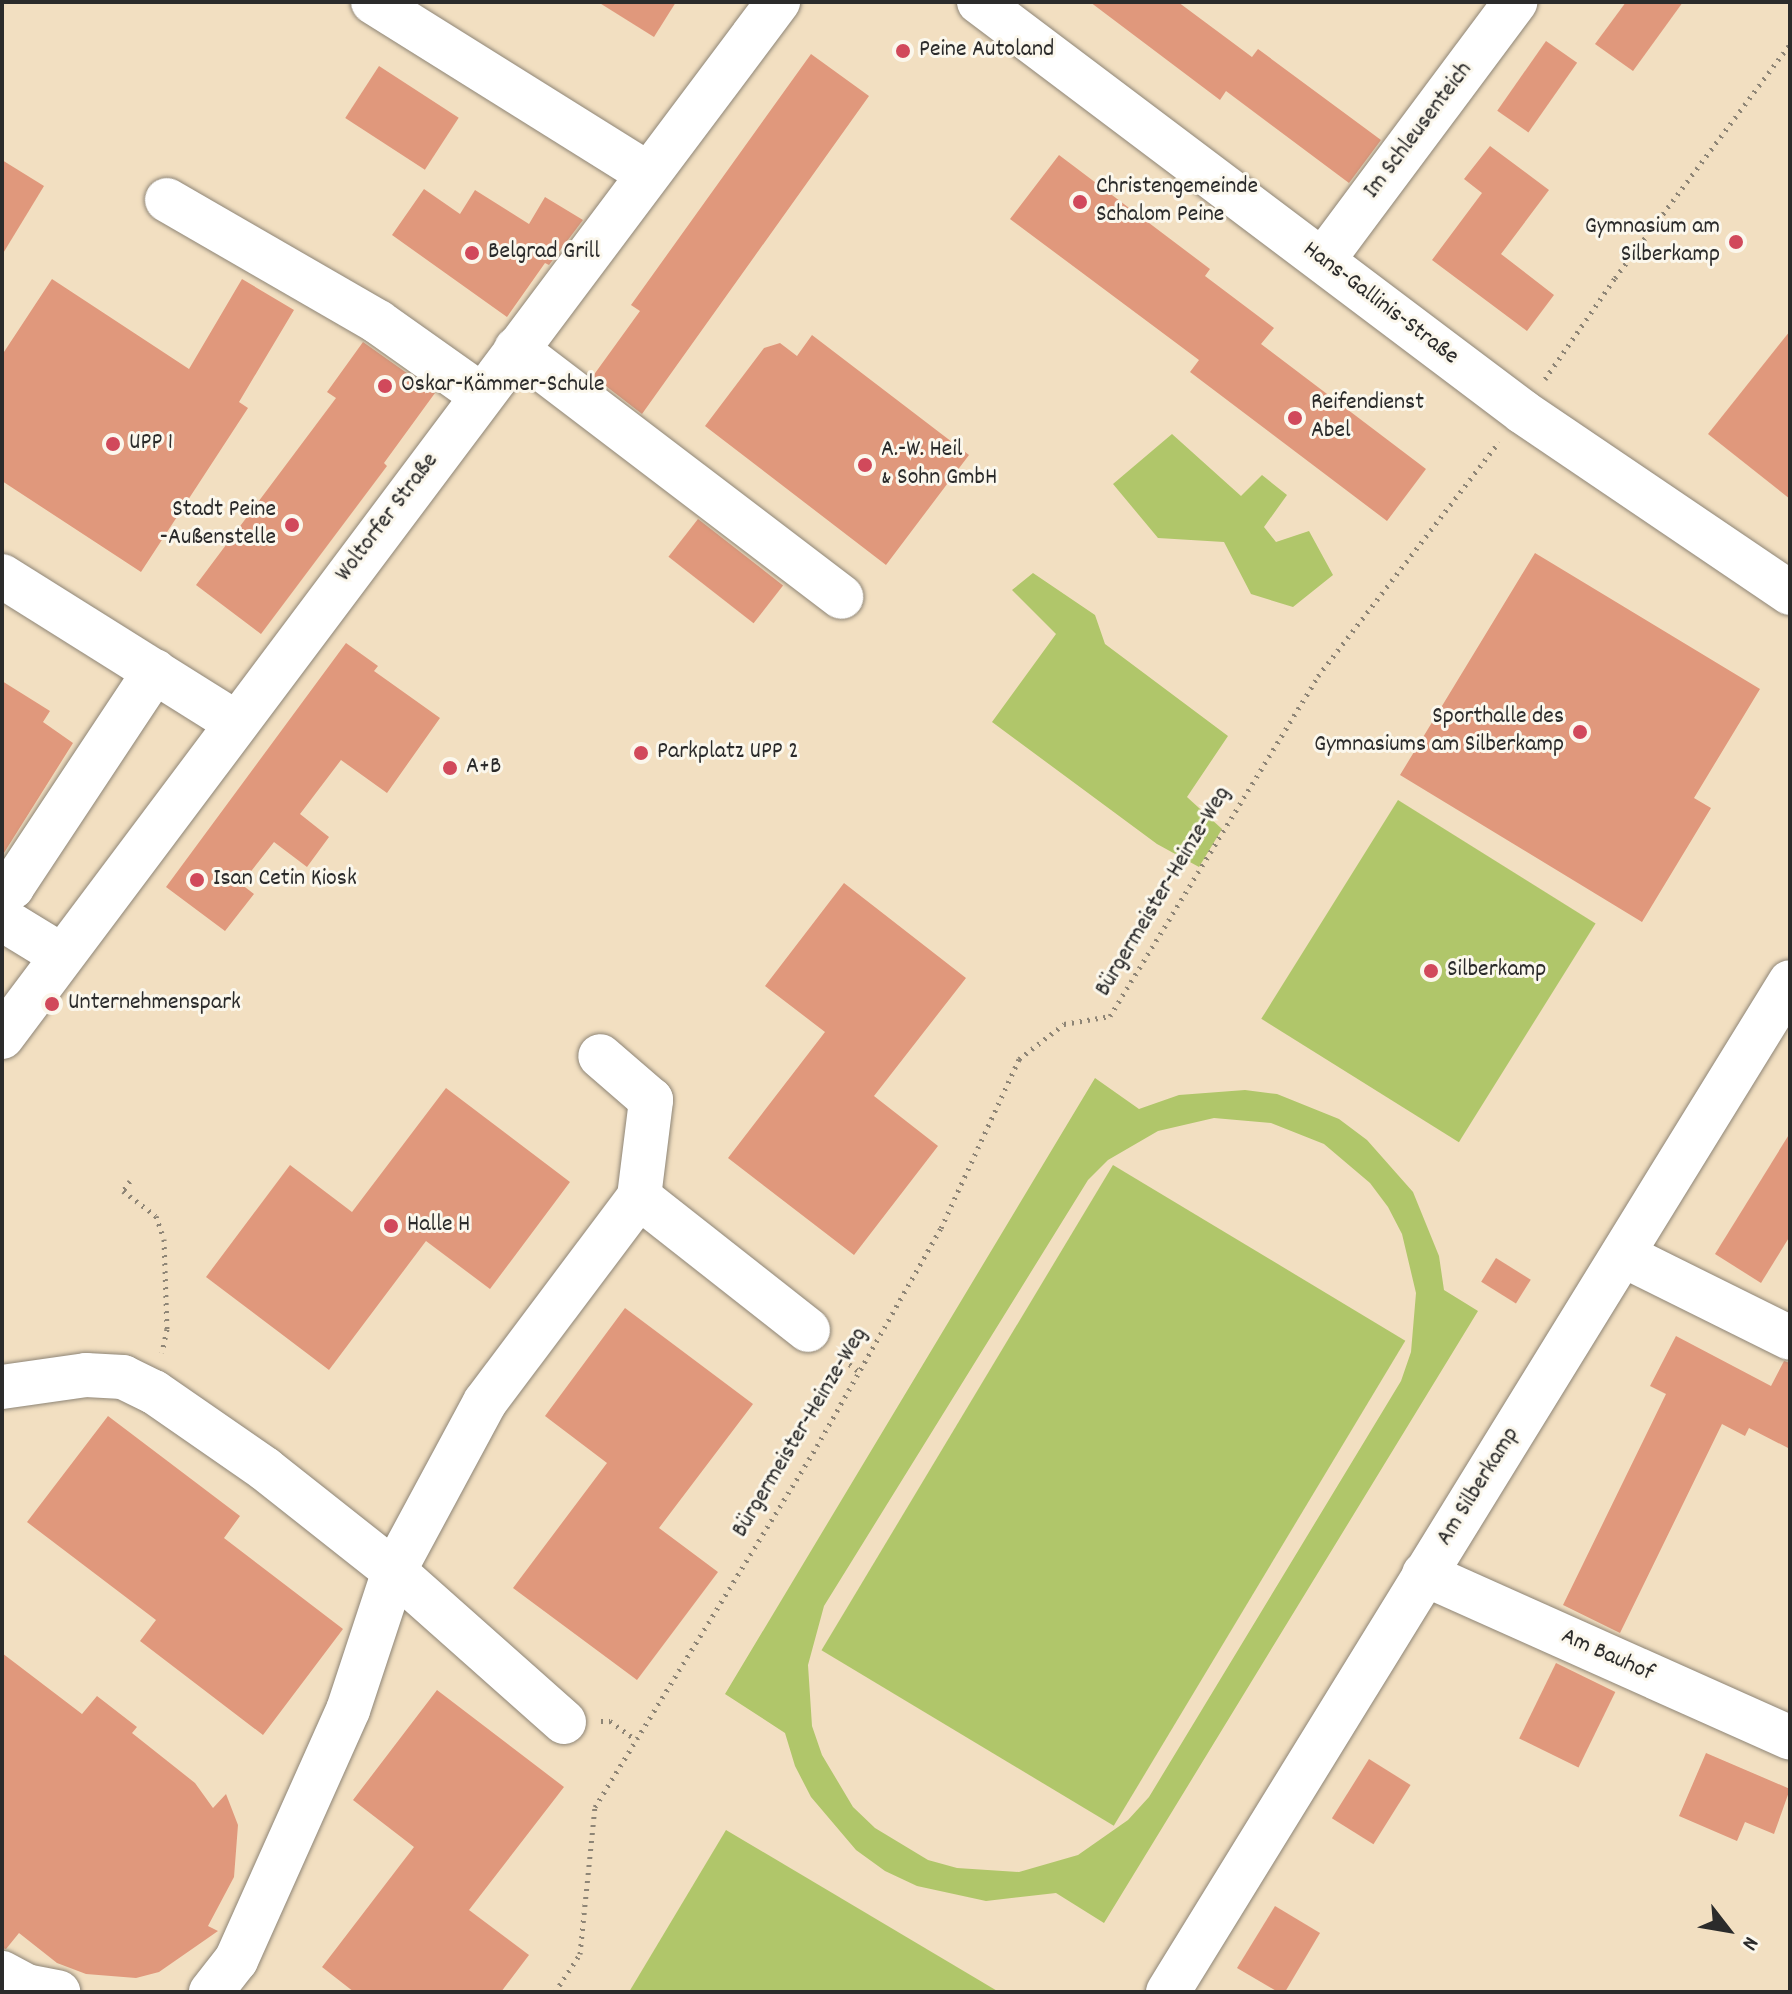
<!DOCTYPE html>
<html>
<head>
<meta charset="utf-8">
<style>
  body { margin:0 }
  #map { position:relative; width:1792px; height:1994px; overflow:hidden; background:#f2dfc1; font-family:Dekko,sans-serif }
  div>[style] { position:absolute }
  .green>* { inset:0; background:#b0c66a; transform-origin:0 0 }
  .building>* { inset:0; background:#e0987c; transform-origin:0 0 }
  .path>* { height:5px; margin-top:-2.5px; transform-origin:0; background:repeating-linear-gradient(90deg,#8e8576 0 2px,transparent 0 8px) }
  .roads { filter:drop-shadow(0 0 2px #8e8576) drop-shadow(0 0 2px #8e8576) }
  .minor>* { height:44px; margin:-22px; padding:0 22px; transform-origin:22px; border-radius:22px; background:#fff }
  .dots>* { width:22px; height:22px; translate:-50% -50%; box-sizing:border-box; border:4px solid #fbf7ec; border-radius:50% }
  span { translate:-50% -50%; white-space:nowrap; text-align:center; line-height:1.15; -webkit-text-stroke:6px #fbf7ec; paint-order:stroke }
  .poi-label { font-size:24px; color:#2b2b2b }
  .left { translate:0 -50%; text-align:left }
  .right { translate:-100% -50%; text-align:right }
  .street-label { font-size:24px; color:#2b2b2b }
  .frame { position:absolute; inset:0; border:4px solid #2b2b2b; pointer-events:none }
  .north { position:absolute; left:1688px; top:1890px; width:80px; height:80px; -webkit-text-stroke:6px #fbf7ec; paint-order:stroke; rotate:121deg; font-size:22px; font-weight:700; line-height:32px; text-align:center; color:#2b2b2b }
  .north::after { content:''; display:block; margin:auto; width:28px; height:36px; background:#2b2b2b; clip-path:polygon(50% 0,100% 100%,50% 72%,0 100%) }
</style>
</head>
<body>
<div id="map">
  <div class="green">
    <i style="clip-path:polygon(1172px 434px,1241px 496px,1262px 475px,1287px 495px,1264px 527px,1276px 542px,1309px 531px,1333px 575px,1293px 607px,1251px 594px,1224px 542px,1158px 538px,1113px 484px)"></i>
    <i style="clip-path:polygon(1033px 573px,1095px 615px,1105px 644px,1228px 736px,1187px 797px,1222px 829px,1199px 867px,1157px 844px,992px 722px,1056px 634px,1012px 590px)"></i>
    <i style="left:1398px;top:800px;width:233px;height:258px;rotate:32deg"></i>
    <i style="clip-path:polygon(evenodd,1095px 1078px,1139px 1109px,1179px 1095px,1245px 1090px,1277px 1094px,1339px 1119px,1367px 1140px,1413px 1192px,1439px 1256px,1444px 1290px,1478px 1311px,1104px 1923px,1056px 1893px,986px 1901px,917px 1886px,885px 1871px,856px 1850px,811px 1797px,795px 1766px,785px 1733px,725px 1694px,1095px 1078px,1214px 1118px,1271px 1123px,1324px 1144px,1370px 1183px,1388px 1207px,1402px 1234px,1416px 1293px,1411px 1352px,1401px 1381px,1149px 1797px,1128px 1820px,1078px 1855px,1019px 1872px,957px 1868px,928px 1860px,875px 1828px,853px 1807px,822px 1755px,812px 1726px,808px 1665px,824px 1606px,1088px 1180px,1108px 1160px,1158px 1131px,1214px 1118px)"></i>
    <i style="left:1113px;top:1165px;width:341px;height:566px;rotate:31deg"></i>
    <i style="clip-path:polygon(726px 1830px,999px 1992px,629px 1992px)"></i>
  </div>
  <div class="building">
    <i style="clip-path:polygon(598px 2px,676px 2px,654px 37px)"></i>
    <i style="clip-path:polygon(1090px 2px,1178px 2px,1252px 57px,1258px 49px,1381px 140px,1349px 183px,1226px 91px,1220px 100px)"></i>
    <i style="clip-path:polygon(1626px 2px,1683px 2px,1633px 71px,1595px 44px)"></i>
    <i style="left:1546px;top:41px;width:38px;height:85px;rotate:35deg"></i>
    <i style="clip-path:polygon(811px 54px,869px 96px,642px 414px,593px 376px,640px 311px,631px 305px)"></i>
    <i style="left:379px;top:66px;width:95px;height:62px;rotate:33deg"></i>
    <i style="clip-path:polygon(1490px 146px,1549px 190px,1501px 254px,1554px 295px,1527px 331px,1432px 260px,1482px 193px,1464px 179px)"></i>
    <i style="clip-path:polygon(1059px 155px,1210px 269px,1205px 276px,1274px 328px,1261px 344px,1426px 469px,1387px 521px,1190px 372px,1199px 360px,1010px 219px)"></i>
    <i style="clip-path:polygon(2px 160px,44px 186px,2px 255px)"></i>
    <i style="clip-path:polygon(424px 189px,460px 214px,475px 190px,529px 224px,545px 197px,583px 220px,549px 265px,545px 263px,507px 317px,392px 235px)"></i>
    <i style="clip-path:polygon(52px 279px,189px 369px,242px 279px,294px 310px,239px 402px,248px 408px,141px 572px,2px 481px,2px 355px)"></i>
    <i style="clip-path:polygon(1790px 331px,1790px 499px,1708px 434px)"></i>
    <i style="clip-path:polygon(812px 335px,969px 455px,886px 565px,705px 426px,764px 348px,780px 343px,797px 356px)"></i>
    <i style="clip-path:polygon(363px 342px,435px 393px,384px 463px,387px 466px,261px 634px,196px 585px,336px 398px,327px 392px)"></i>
    <i style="left:698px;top:519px;width:108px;height:48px;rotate:38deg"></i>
    <i style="clip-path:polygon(1535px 553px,1760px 689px,1694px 798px,1711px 808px,1642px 922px,1400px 775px)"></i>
    <i style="clip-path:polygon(346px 643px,378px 666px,374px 671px,440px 718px,387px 793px,341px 760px,300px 814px,329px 837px,307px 867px,274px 842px,241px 884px,254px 894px,225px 931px,166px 887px)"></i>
    <i style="clip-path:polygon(2px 681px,50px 711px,43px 722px,73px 743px,2px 856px)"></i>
    <i style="clip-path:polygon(844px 883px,966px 978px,874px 1096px,938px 1146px,854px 1255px,728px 1158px,825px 1032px,765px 986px)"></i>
    <i style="clip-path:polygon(446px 1088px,570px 1182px,490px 1289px,426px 1241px,329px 1370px,206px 1277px,290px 1165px,352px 1212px)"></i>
    <i style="clip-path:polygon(1790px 1133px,1790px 1236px,1761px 1283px,1715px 1254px)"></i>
    <i style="left:1496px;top:1258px;width:41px;height:28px;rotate:32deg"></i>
    <i style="clip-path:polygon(625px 1308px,753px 1404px,659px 1528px,718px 1572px,637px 1680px,513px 1588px,607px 1463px,545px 1416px)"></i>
    <i style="clip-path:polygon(1676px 1336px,1771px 1386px,1784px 1361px,1790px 1363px,1790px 1449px,1749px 1428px,1745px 1436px,1722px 1424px,1620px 1633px,1563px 1605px,1666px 1394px,1650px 1386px)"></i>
    <i style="clip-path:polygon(108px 1416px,240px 1516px,224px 1538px,343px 1629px,263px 1735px,140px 1641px,156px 1620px,27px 1522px)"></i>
    <i style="clip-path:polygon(2px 1653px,82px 1714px,97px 1696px,137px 1727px,132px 1733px,195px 1783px,213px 1808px,226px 1794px,238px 1825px,234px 1877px,208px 1926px,218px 1931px,159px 1972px,136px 1978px,86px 1974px,57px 1963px,19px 1933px,6px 1949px,2px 1948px)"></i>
    <i style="left:1556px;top:1663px;width:66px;height:84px;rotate:26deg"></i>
    <i style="clip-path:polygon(437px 1690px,564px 1787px,469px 1910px,529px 1955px,501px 1992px,354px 1992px,322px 1967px,414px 1847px,353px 1800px)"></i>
    <i style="clip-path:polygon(1706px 1753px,1790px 1789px,1774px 1834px,1745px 1822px,1737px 1841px,1679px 1816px)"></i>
    <i style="left:1369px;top:1759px;width:49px;height:70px;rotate:32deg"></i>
    <i style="clip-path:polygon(1275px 1906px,1320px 1933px,1285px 1992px,1278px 1992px,1237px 1968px)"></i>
  </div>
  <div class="path">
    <i style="left:1545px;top:379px;width:123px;rotate:-55.3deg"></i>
    <i style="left:1615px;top:278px;width:292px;rotate:-53.2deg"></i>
    <i style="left:130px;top:1181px;width:12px;rotate:125deg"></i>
    <i style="left:123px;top:1191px;width:41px;rotate:37.1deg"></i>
    <i style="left:156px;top:1216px;width:24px;rotate:71deg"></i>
    <i style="left:164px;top:1239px;width:90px;rotate:88.1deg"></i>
    <i style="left:167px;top:1329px;width:24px;rotate:102deg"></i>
    <i style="left:837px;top:1354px;width:28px;rotate:39deg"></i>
    <i style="left:601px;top:1721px;width:9px"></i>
    <i style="left:610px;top:1721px;width:32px;rotate:36deg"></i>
    <i style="left:555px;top:1992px;width:45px;rotate:-56.7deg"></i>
    <i style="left:580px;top:1954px;width:148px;rotate:-84.2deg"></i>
    <i style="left:595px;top:1807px;width:424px;rotate:-58.4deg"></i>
    <i style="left:817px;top:1446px;width:251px;rotate:-60.4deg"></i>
    <i style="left:941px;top:1228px;width:186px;rotate:-65.2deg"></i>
    <i style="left:1019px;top:1059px;width:57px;rotate:-37.9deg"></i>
    <i style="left:1064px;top:1024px;width:47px;rotate:-9.9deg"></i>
    <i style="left:1110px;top:1016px;width:399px;rotate:-58.5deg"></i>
    <i style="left:1318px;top:676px;width:296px;rotate:-52.3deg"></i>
  </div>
  <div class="roads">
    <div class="minor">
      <i style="left:373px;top:2px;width:324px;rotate:32deg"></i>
      <i style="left:979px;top:2px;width:681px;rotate:37deg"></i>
      <i style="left:1523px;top:412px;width:323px;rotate:34.1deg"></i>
      <i style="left:167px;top:200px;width:244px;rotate:30deg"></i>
      <i style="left:378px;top:322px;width:126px;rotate:35.3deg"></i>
      <i style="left:1323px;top:260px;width:322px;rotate:-53.3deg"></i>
      <i style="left:516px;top:349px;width:409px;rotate:37.3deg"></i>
      <i style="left:2px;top:576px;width:276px;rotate:32.1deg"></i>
      <i style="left:2px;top:881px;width:12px;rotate:31deg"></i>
      <i style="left:12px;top:887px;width:259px;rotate:-56.5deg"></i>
      <i style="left:2px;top:919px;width:69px;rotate:31.4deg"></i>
      <i style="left:2px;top:1037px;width:1294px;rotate:-53.14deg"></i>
      <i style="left:639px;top:1197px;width:215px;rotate:38.2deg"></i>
      <i style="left:1623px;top:1255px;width:186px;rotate:26.4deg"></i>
      <i style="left:2px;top:1387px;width:85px;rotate:-8.1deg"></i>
      <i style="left:86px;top:1375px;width:37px;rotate:3deg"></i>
      <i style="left:123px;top:1377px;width:34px;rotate:26deg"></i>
      <i style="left:154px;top:1392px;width:135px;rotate:34.7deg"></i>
      <i style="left:265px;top:1469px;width:164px;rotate:38.3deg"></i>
      <i style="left:394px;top:1571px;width:146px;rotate:108.3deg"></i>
      <i style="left:348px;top:1710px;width:274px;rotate:114.1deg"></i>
      <i style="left:236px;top:1960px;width:41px;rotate:128deg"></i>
      <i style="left:1424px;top:1574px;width:401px;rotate:24.1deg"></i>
      <i style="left:564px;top:1722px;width:227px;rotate:-138.4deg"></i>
      <i style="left:394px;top:1571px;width:192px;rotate:-61.7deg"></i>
      <i style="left:485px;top:1402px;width:256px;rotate:-53.1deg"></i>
      <i style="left:639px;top:1197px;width:98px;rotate:-82.9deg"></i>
      <i style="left:651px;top:1100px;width:67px;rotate:-139.2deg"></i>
      <i style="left:2px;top:1973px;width:27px;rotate:28deg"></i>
      <i style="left:26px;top:1986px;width:33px;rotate:11deg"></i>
      <i style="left:1168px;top:1992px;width:1186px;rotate:-58.37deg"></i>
    </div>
  </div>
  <div class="dots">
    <i style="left:903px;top:51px;background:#d1495b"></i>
    <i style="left:1080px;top:202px;background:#d1495b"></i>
    <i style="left:1736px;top:242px;background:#d1495b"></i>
    <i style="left:472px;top:253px;background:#d1495b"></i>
    <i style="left:385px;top:386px;background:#d1495b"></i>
    <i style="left:1295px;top:418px;background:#d1495b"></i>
    <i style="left:113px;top:444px;background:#d1495b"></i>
    <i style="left:865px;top:465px;background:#d1495b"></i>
    <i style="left:292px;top:525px;background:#d1495b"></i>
    <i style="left:1580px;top:732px;background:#d1495b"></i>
    <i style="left:641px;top:753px;background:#d1495b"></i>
    <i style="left:450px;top:768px;background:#d1495b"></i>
    <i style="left:197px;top:880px;background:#d1495b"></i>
    <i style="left:1431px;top:971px;background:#d1495b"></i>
    <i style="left:52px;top:1004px;background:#d1495b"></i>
    <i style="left:391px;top:1226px;background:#d1495b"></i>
  </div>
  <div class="poi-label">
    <span class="left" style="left:919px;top:51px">Peine Autoland</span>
    <span class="left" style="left:1096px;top:202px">Christengemeinde<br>Schalom Peine</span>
    <span class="right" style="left:1720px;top:242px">Gymnasium am<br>Silberkamp</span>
    <span class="left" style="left:488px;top:253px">Belgrad Grill</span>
    <span class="left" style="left:401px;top:386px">Oskar-Kämmer-Schule</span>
    <span class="left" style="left:1311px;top:418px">Reifendienst<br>Abel</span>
    <span class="left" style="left:129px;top:444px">UPP 1</span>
    <span class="left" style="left:881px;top:465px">A.-W. Heil<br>&amp; Sohn GmbH</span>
    <span class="right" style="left:276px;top:525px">Stadt Peine<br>-Außenstelle</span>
    <span class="right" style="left:1564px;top:732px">Sporthalle des<br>Gymnasiums am Silberkamp</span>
    <span class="left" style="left:657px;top:753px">Parkplatz UPP 2</span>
    <span class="left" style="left:466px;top:768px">A+B</span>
    <span class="left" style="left:213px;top:880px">Isan Cetin Kiosk</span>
    <span class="left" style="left:1447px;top:971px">Silberkamp</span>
    <span class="left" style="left:68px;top:1004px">Unternehmenspark</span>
    <span class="left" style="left:407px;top:1226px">Halle H</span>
  </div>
  <div class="street-label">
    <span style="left:1419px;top:131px;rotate:-53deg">Im Schleusenteich</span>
    <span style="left:1380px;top:304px;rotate:37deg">Hans-Gallinis-Straße</span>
    <span style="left:388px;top:518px;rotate:-53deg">Woltorfer Straße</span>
    <span style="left:1164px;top:892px;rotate:-59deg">Bürgermeister-Heinze-Weg</span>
    <span style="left:801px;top:1433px;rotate:-59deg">Bürgermeister-Heinze-Weg</span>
    <span style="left:1479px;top:1487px;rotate:-58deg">Am Silberkamp</span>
    <span style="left:1607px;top:1656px;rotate:24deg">Am Bauhof</span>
  </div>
  <div class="frame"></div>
  <div class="north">N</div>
</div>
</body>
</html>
